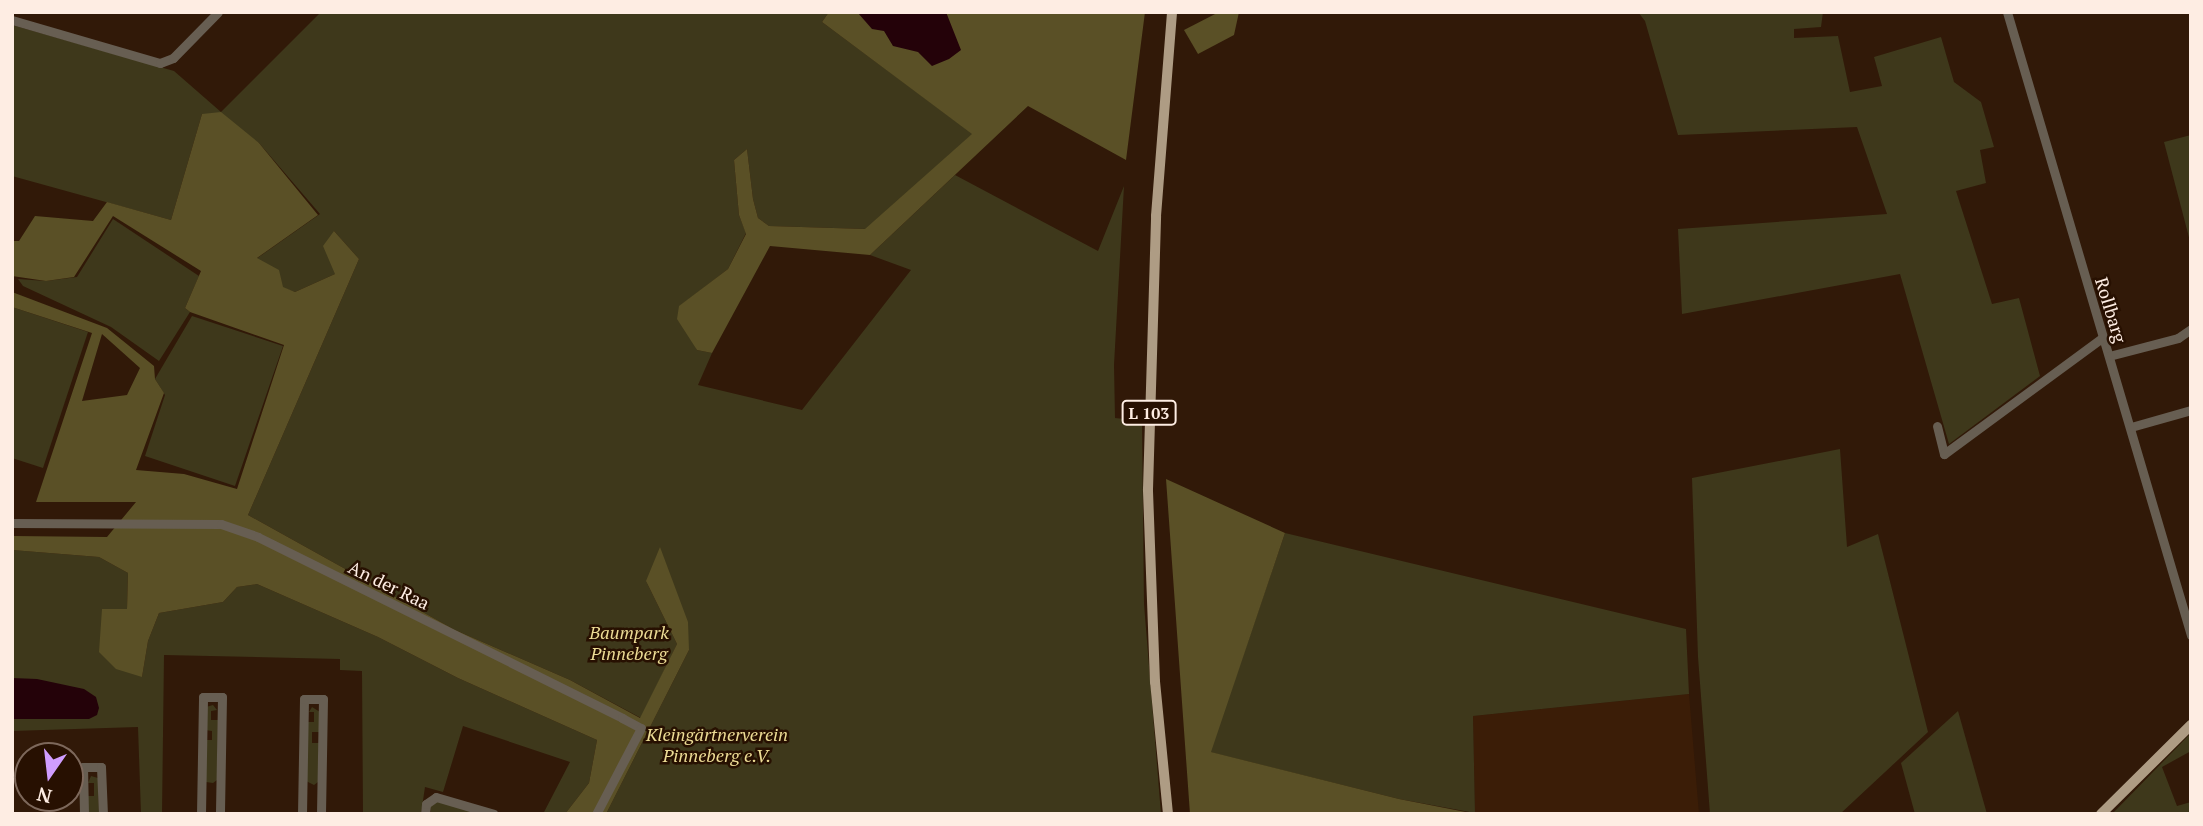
<!DOCTYPE html>
<html>
<head>
<meta charset="utf-8">
<style>
  body { margin:0 }
  #map { position:relative; width:2203px; height:826px; overflow:hidden; background:#311908; font-family:"PT Serif",serif }
  div>[style] { position:absolute }
  .built>* { inset:0; background:#3b1d07 }
  .green>* { inset:0; background:#3e381b }
  .forest>* { inset:0; background:#5a5026 }
  .water>* { inset:0; background:#240209 }
  .minor>* { height:9px; margin:-4.5px; padding:0 4.5px; transform-origin:4.5px; border-radius:4.5px; background:#675e52 }
  .major>* { height:10px; margin:-5px; padding:0 5px; transform-origin:5px; border-radius:5px; background:#ae9c84 }
  span { translate:-50% -50%; white-space:nowrap; text-align:center; line-height:1.15; -webkit-text-stroke:5px #271001; paint-order:stroke }
  .shield-label span { padding:2px 5px; background:#271001; border:2px solid; border-radius:5px; -webkit-text-stroke-width:0 }
  .shield-label { font-size:16px; color:#feede3; font-weight:700 }
  .street-label { font-size:18px; color:#feede3 }
  .park-label { font-size:18px; color:#eddc95; font-style:italic }
  .frame { position:absolute; inset:0; border:14px solid #feede3; pointer-events:none }
  .north { position:absolute; left:14px; top:742px; width:70px; height:70px; box-sizing:border-box; background:#271001; border:2px solid #7d685b; border-radius:50%; rotate:194deg; font-size:19px; font-weight:700; line-height:28px; text-align:center; color:#feede3 }
  .north::after { content:''; display:block; margin:auto; width:24px; height:32px; background:#d09dff; clip-path:polygon(50% 0,100% 100%,50% 72%,0 100%) }
</style>
</head>
<body>
<div id="map">
  <div class="built">
    <i style="clip-path:polygon(1689px 694px,1699px 814px,1475px 813px,1473px 716px)"></i>
  </div>
  <div class="green">
    <i style="clip-path:polygon(321px 12px,829px 12px,822px 22px,973px 134px,866px 229px,769px 226px,758px 218px,753px 199px,747px 149px,734px 160px,739px 215px,746px 233px,728px 269px,680px 306px,697px 350px,712px 353px,698px 385px,802px 410px,911px 270px,870px 255px,955px 175px,1098px 251px,1124px 186px,1114px 365px,1115px 418px,1142px 421px,1144px 604px,1161px 814px,606px 814px,689px 650px,646px 581px,677px 644px,641px 718px,570px 680px,455px 630px,248px 515px,359px 259px,334px 231px,335px 274px,295px 292px,283px 288px,256px 259px,320px 214px,259px 143px,202px 114px,171px 220px,12px 176px,12px 25px,174px 71px,221px 112px)"></i>
    <i style="clip-path:polygon(1638px 12px,1823px 12px,1821px 27px,1794px 29px,1794px 38px,1838px 36px,1850px 92px,1882px 86px,1874px 57px,1941px 37px,1954px 82px,1981px 102px,1994px 147px,1980px 150px,1986px 183px,1956px 191px,1992px 304px,2019px 298px,2040px 376px,1949px 444px,1900px 274px,1682px 314px,1678px 229px,1887px 214px,1857px 127px,1678px 135px,1645px 21px)"></i>
    <i style="clip-path:polygon(2191px 135px,2191px 245px,2164px 142px)"></i>
    <i style="clip-path:polygon(113px 219px,199px 276px,185px 308px,190px 312px,159px 361px,111px 327px,23px 286px,18px 279px,46px 281px,77px 277px)"></i>
    <i style="clip-path:polygon(12px 307px,88px 332px,43px 468px,12px 458px)"></i>
    <i style="clip-path:polygon(192px 316px,283px 346px,235px 486px,145px 456px,165px 395px,155px 379px)"></i>
    <i style="clip-path:polygon(1840px 449px,1847px 547px,1878px 534px,1928px 732px,1840px 814px,1710px 814px,1698px 657px,1692px 478px)"></i>
    <i style="clip-path:polygon(1285px 533px,1686px 629px,1689px 694px,1473px 716px,1475px 813px,1399px 799px,1210px 752px)"></i>
    <i style="clip-path:polygon(12px 550px,99px 557px,128px 573px,127px 609px,102px 609px,142px 677px,148px 641px,159px 613px,223px 602px,237px 587px,257px 584px,378px 637px,458px 678px,597px 740px,589px 783px,565px 814px,543px 814px,570px 762px,463px 726px,443px 792px,425px 787px,421px 814px,363px 814px,362px 671px,340px 670px,340px 659px,164px 655px,162px 814px,141px 814px,138px 727px,12px 731px)"></i>
    <i style="clip-path:polygon(213px 705px,217px 710px,211px 711px,211px 720px,218px 720px,217px 780px,213px 783px,206px 782px,205px 740px,212px 740px,212px 731px,205px 730px,206px 707px)"></i>
    <i style="clip-path:polygon(312px 707px,320px 712px,319px 732px,312px 732px,312px 743px,319px 743px,318px 782px,314px 785px,306px 781px,307px 722px,314px 722px,314px 712px,309px 712px)"></i>
    <i style="clip-path:polygon(1958px 711px,1987px 814px,1915px 814px,1901px 763px)"></i>
    <i style="clip-path:polygon(2191px 733px,2191px 751px,2162px 767px,2177px 806px,2191px 802px,2191px 814px,2112px 814px)"></i>
    <i style="clip-path:polygon(91px 776px,98px 778px,99px 814px,87px 814px,87px 796px,94px 796px,94px 783px,88px 783px)"></i>
    <i style="clip-path:polygon(436px 801px,483px 814px,431px 814px,430px 806px)"></i>
  </div>
  <div class="forest">
    <i style="clip-path:polygon(829px 12px,1145px 12px,1126px 160px,1028px 106px,870px 255px,770px 246px,712px 353px,697px 350px,677px 319px,679px 306px,728px 269px,746px 234px,739px 215px,734px 160px,747px 149px,753px 199px,758px 218px,769px 226px,865px 229px,972px 134px,822px 22px)"></i>
    <i style="clip-path:polygon(1219px 12px,1239px 12px,1234px 35px,1198px 54px,1184px 30px)"></i>
    <i style="clip-path:polygon(evenodd,221px 112px,259px 143px,318px 215px,257px 258px,279px 270px,283px 287px,295px 292px,335px 274px,323px 246px,334px 231px,359px 259px,248px 515px,455px 630px,570px 680px,640px 718px,677px 644px,646px 581px,660px 547px,688px 622px,689px 650px,606px 814px,565px 814px,589px 783px,597px 740px,458px 678px,378px 637px,257px 584px,237px 587px,223px 602px,159px 613px,148px 641px,142px 677px,116px 669px,99px 652px,102px 609px,127px 609px,128px 573px,99px 557px,12px 550px,12px 536px,107px 537px,136px 502px,36px 502px,92px 333px,12px 307px,12px 292px,107px 328px,154px 366px,155px 379px,164px 393px,136px 470px,184px 474px,237px 489px,284px 345px,190px 312px,185px 308px,201px 271px,113px 216px,74px 277px,46px 281px,12px 276px,12px 241px,19px 241px,35px 216px,93px 221px,107px 202px,171px 220px,202px 114px,221px 112px,102px 334px,140px 368px,127px 395px,82px 401px,102px 334px)"></i>
    <i style="clip-path:polygon(1166px 479px,1285px 533px,1211px 752px,1399px 799px,1476px 814px,1190px 814px)"></i>
  </div>
  <div class="water">
    <i style="clip-path:polygon(847px 12px,946px 12px,961px 50px,949px 59px,932px 66px,918px 52px,893px 46px,884px 31px,872px 29px,858px 13px)"></i>
    <i style="clip-path:polygon(12px 678px,37px 679px,84px 689px,96px 697px,99px 708px,97px 715px,89px 719px,12px 719px)"></i>
  </div>
  <div class="minor">
    <i style="left:2007px;top:12px;width:650px;rotate:73.55deg"></i>
    <i style="left:12px;top:20px;width:154px;rotate:16.2deg"></i>
    <i style="left:160px;top:63px;width:14px;rotate:-21deg"></i>
    <i style="left:173px;top:58px;width:64px;rotate:-45.6deg"></i>
    <i style="left:2109px;top:356px;width:71px;rotate:-14.6deg"></i>
    <i style="left:2178px;top:338px;width:16px;rotate:-35deg"></i>
    <i style="left:1937px;top:426px;width:29px;rotate:76deg"></i>
    <i style="left:1944px;top:454px;width:197px;rotate:-36.3deg"></i>
    <i style="left:2131px;top:427px;width:62px;rotate:-15.8deg"></i>
    <i style="left:12px;top:523px;width:209px;rotate:0.3deg"></i>
    <i style="left:221px;top:524px;width:39px;rotate:19deg"></i>
    <i style="left:258px;top:537px;width:407px;rotate:26.4deg"></i>
    <i style="left:622px;top:718px;width:21px;rotate:28deg"></i>
    <i style="left:641px;top:728px;width:97px;rotate:117.6deg"></i>
    <i style="left:84px;top:814px;width:47px;rotate:-91.2deg"></i>
    <i style="left:83px;top:767px;width:18px"></i>
    <i style="left:101px;top:767px;width:47px;rotate:87.6deg"></i>
    <i style="left:201px;top:814px;width:117px;rotate:-89deg"></i>
    <i style="left:203px;top:697px;width:19px"></i>
    <i style="left:222px;top:697px;width:117px;rotate:91deg"></i>
    <i style="left:302px;top:814px;width:115px;rotate:-89deg"></i>
    <i style="left:304px;top:699px;width:19px"></i>
    <i style="left:323px;top:699px;width:115px;rotate:91deg"></i>
    <i style="left:425px;top:814px;width:10px;rotate:-84deg"></i>
    <i style="left:426px;top:804px;width:12px;rotate:-35deg"></i>
    <i style="left:436px;top:797px;width:60px;rotate:16.3deg"></i>
  </div>
  <div class="major">
    <i style="left:1168px;top:814px;width:133px;rotate:-95.6deg"></i>
    <i style="left:1155px;top:682px;width:193px;rotate:-92.1deg"></i>
    <i style="left:1148px;top:489px;width:273px;rotate:-88.3deg"></i>
    <i style="left:1156px;top:216px;width:205px;rotate:-85.5deg"></i>
    <i style="left:2101px;top:814px;width:127px;rotate:-44.7deg"></i>
  </div>
  <div class="shield-label">
    <span style="left:1149px;top:413px">L 103</span>
  </div>
  <div class="street-label">
    <span style="left:2111px;top:310px;rotate:73deg">Rollbarg</span>
    <span style="left:389px;top:585px;rotate:26deg">An der Raa</span>
  </div>
  <div class="park-label">
    <span style="left:629px;top:643px">Baumpark<br>Pinneberg</span>
    <span style="left:717px;top:745px">Kleingärtnerverein<br>Pinneberg e.V.</span>
  </div>
  <div class="frame"></div>
  <div class="north">N</div>
</div>
</body>
</html>
